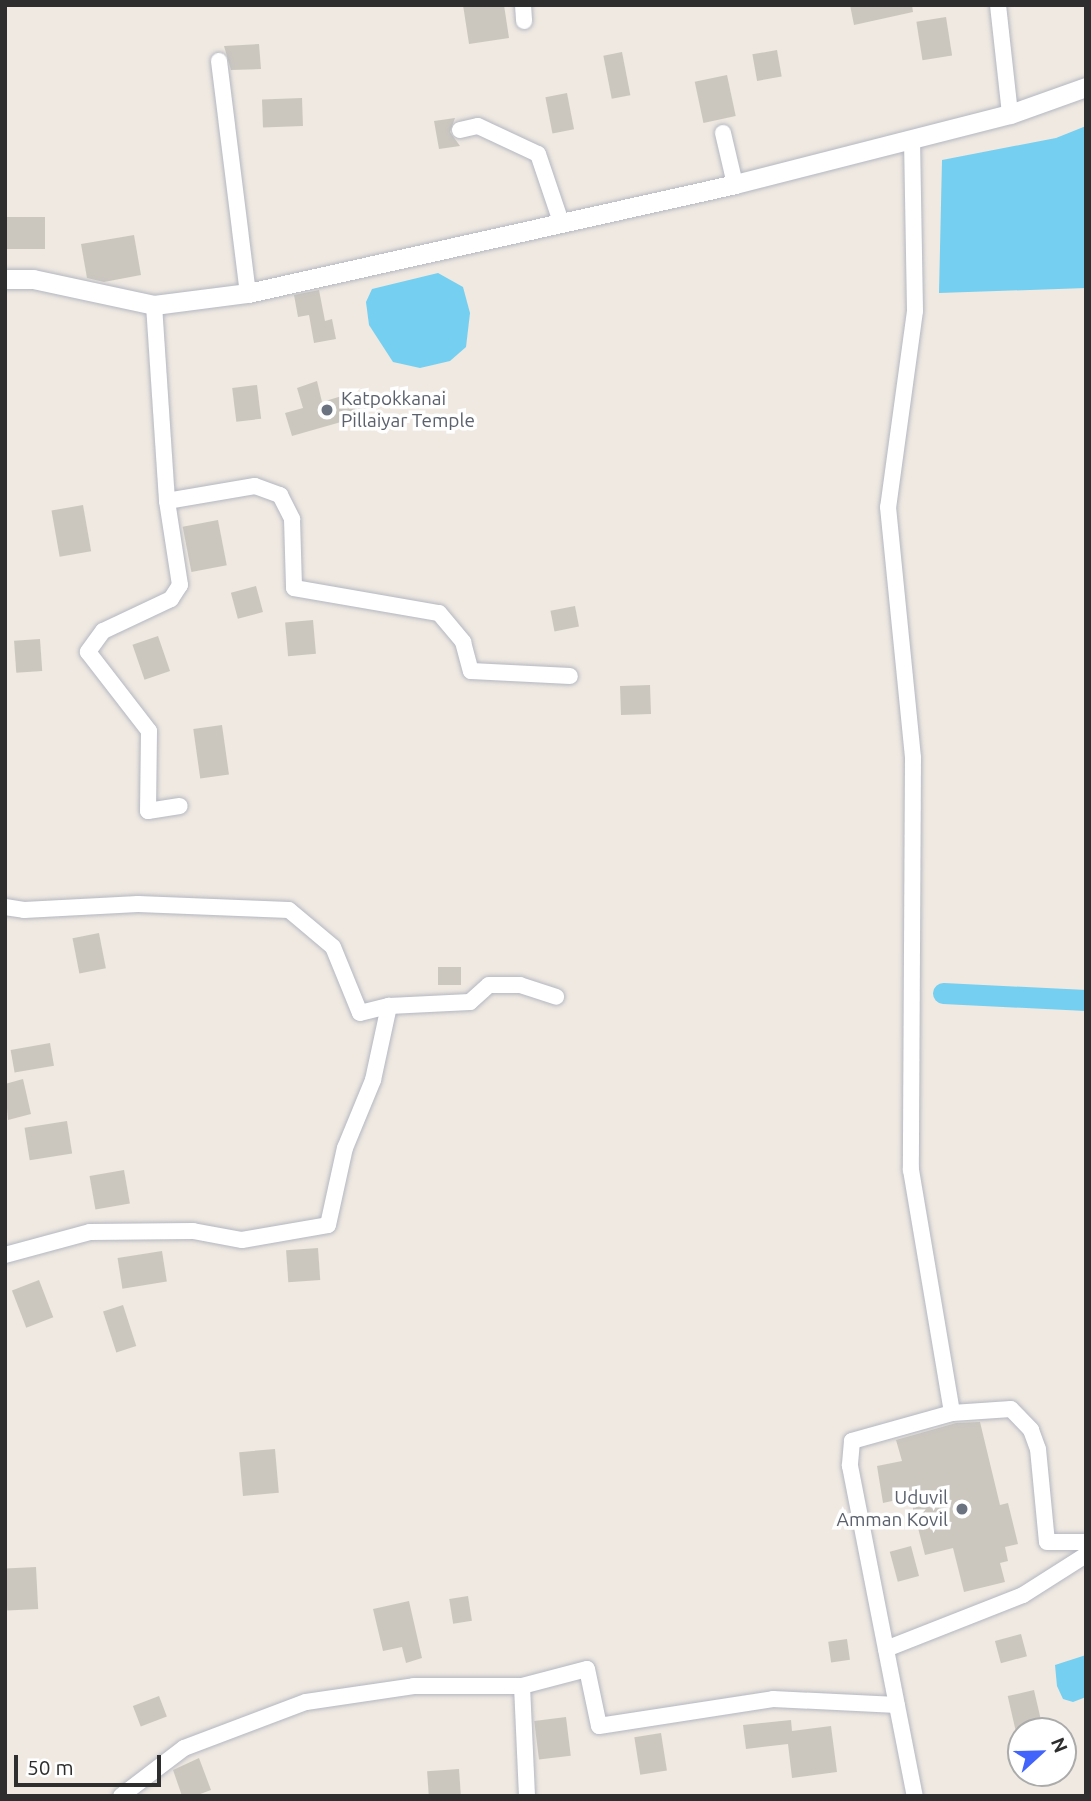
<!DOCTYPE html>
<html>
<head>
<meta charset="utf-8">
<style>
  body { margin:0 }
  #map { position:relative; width:1091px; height:1801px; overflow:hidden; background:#efe9e1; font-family:Ubuntu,sans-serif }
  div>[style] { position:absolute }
  .water>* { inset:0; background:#75cff0 }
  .canal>* { height:21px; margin:-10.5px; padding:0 10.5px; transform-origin:10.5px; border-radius:10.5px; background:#75cff0 }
  .building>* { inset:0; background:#cbc7bf; transform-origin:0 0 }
  .roads { filter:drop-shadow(0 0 2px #b4b7c1) drop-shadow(0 0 2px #b4b7c1) }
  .minor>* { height:16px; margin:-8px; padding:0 8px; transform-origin:8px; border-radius:8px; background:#fff }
  .tertiary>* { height:19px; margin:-9.5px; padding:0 9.5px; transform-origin:9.5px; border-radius:9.5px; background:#fff }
  .dots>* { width:19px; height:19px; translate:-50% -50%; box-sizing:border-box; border:4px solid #fff; border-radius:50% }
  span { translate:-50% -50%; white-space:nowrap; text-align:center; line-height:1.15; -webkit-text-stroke:7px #fff; paint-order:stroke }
  .worship-label { font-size:19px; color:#5b616d }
  .left { translate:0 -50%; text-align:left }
  .right { translate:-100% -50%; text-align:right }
  .frame { position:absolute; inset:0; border:7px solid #2e2e2e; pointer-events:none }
  .north { position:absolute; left:1007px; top:1717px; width:70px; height:70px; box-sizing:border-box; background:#fff; border:2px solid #ababab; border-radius:50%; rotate:68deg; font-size:19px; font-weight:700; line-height:28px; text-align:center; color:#2e2e2e }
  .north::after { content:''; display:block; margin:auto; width:24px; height:32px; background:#4264fb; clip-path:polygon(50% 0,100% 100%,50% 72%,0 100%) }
  .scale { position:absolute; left:14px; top:1755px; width:147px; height:32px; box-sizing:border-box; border:4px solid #2e2e2e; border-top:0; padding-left:9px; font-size:21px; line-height:24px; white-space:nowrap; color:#2e2e2e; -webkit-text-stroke:5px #fff; paint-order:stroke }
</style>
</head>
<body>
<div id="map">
  <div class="water">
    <i style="clip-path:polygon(1086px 126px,1086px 288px,939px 293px,942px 160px,1056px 138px)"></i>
    <i style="clip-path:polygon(438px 273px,463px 287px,470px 313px,466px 347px,450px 361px,420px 368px,393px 362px,369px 325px,366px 302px,372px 289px)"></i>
    <i style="clip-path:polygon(1086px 1655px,1086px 1697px,1073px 1702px,1063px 1699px,1057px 1686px,1055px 1665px)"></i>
  </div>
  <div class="canal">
    <i style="left:943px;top:993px;width:143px;rotate:2.8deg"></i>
  </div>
  <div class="building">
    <i style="clip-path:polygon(463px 5px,504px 5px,509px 38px,469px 44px)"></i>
    <i style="clip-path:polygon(850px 5px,912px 5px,913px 12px,854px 25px)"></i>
    <i style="left:946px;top:17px;width:39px;height:30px;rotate:81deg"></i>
    <i style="clip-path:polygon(259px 44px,261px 69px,231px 70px,224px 46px)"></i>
    <i style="left:777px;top:50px;width:27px;height:25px;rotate:80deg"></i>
    <i style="left:622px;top:52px;width:44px;height:19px;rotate:79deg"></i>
    <i style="left:727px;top:75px;width:42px;height:33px;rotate:78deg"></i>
    <i style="left:567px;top:93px;width:37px;height:22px;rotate:79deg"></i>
    <i style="left:302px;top:98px;width:28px;height:40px;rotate:88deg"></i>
    <i style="clip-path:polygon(455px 118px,450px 132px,460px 146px,439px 149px,434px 121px)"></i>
    <i style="left:5px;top:217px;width:40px;height:32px"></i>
    <i style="clip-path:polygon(134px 235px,141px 275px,104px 282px,87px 278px,81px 244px)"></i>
    <i style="clip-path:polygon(319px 290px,325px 321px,332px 319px,336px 339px,314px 343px,309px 315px,298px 317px,294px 295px)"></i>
    <i style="clip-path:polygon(317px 381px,322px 402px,355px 392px,362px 416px,292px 436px,285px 413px,303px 408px,297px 388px)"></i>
    <i style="left:257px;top:385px;width:34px;height:25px;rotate:83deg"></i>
    <i style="left:83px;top:505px;width:47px;height:32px;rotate:80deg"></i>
    <i style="left:218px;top:520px;width:46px;height:36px;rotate:79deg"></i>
    <i style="left:256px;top:586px;width:27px;height:26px;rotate:75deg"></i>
    <i style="left:575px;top:606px;width:21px;height:25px;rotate:79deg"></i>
    <i style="left:313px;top:620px;width:34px;height:28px;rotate:85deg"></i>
    <i style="left:158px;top:636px;width:37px;height:27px;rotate:71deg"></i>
    <i style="left:40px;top:639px;width:32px;height:26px;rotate:86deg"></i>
    <i style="left:650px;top:685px;width:29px;height:30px;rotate:88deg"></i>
    <i style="left:222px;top:725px;width:50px;height:29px;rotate:82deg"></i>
    <i style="left:99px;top:933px;width:36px;height:27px;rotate:79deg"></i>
    <i style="left:438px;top:967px;width:23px;height:18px"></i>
    <i style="left:50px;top:1043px;width:23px;height:40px;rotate:80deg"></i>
    <i style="clip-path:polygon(23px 1079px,31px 1114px,8px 1120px,5px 1084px)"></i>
    <i style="left:67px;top:1121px;width:33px;height:43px;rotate:81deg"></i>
    <i style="left:124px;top:1170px;width:34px;height:35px;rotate:80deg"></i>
    <i style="left:318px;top:1248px;width:32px;height:32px;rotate:86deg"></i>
    <i style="left:162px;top:1251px;width:31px;height:45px;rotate:81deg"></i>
    <i style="left:39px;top:1280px;width:40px;height:29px;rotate:69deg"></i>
    <i style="left:123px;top:1305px;width:43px;height:21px;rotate:72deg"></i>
    <i style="clip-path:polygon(980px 1422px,1000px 1505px,1008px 1503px,1018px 1544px,1005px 1547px,1008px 1561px,1000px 1563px,1005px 1582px,964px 1592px,953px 1548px,925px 1555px,910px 1497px,883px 1503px,877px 1466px,902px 1461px,896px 1440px,956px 1423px)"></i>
    <i style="left:275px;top:1449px;width:44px;height:36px;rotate:85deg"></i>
    <i style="left:911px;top:1546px;width:31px;height:22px;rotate:75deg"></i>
    <i style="left:36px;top:1567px;width:42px;height:31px;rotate:87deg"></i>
    <i style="left:468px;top:1596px;width:25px;height:19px;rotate:81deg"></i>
    <i style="clip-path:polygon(409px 1601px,422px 1658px,406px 1663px,402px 1647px,383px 1651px,373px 1609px)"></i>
    <i style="left:1021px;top:1634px;width:23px;height:27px;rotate:75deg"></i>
    <i style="left:847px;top:1639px;width:21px;height:19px;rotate:82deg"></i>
    <i style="left:1034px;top:1690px;width:35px;height:27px;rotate:77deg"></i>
    <i style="left:159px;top:1696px;width:22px;height:28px;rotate:69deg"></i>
    <i style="left:566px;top:1717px;width:39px;height:32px;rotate:83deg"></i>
    <i style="clip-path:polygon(791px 1720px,792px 1731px,831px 1726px,837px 1772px,792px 1778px,788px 1744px,746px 1749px,743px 1725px)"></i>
    <i style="left:661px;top:1733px;width:38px;height:27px;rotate:81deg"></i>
    <i style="clip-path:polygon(199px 1758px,211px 1790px,195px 1796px,182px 1796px,173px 1770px)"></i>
    <i style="left:459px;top:1769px;width:27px;height:32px;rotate:86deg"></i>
  </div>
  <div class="roads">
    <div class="minor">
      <i style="left:523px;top:5px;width:16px;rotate:86deg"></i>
      <i style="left:998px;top:5px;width:110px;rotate:83.7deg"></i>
      <i style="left:219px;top:61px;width:234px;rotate:82.9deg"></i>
      <i style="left:460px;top:130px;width:18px;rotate:-13deg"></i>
      <i style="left:478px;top:126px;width:66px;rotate:25deg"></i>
      <i style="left:538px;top:154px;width:72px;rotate:71.3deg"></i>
      <i style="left:723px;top:133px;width:52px;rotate:76.8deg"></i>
      <i style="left:912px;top:139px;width:172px;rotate:89deg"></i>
      <i style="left:915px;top:311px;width:198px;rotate:97.8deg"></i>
      <i style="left:888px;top:507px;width:252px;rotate:84.3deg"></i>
      <i style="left:913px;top:758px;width:412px;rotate:90.3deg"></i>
      <i style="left:911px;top:1170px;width:246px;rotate:80.4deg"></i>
      <i style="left:952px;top:1413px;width:104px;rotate:164.4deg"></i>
      <i style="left:852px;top:1441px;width:25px;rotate:95deg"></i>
      <i style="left:850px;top:1466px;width:336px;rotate:78.9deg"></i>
      <i style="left:154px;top:305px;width:196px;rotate:86.2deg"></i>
      <i style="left:167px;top:501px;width:89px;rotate:-9.7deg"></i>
      <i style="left:255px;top:486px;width:27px;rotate:20deg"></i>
      <i style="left:280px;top:495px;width:27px;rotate:63deg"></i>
      <i style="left:292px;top:519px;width:69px;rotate:88.3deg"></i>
      <i style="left:294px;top:588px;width:147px;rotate:9.8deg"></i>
      <i style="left:439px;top:613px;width:38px;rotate:50deg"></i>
      <i style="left:463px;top:642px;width:30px;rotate:75deg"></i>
      <i style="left:471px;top:671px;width:99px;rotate:2.9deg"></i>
      <i style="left:167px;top:501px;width:85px;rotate:81.2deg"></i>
      <i style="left:180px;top:585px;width:17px;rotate:123deg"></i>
      <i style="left:171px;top:599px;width:75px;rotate:154.8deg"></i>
      <i style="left:103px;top:631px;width:26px;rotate:126deg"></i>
      <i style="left:88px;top:652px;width:100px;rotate:52.3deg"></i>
      <i style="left:149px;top:731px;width:80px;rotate:90.7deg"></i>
      <i style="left:148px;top:811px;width:32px;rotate:-9deg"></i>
      <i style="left:5px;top:907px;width:19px;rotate:9deg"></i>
      <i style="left:24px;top:910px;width:114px;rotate:-3deg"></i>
      <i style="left:138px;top:904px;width:151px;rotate:2.3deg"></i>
      <i style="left:289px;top:910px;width:57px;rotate:40.1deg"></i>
      <i style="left:333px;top:947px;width:71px;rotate:67.8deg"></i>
      <i style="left:360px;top:1013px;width:30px;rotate:-14deg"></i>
      <i style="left:389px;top:1006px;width:81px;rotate:-2.8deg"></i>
      <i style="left:470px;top:1002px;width:25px;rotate:-42deg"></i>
      <i style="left:489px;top:985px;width:31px"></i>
      <i style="left:520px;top:985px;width:38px;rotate:18deg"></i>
      <i style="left:5px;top:1255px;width:88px;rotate:-15.1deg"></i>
      <i style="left:90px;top:1232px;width:103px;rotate:-0.6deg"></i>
      <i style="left:193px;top:1231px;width:50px;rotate:10.4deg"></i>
      <i style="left:242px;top:1240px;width:87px;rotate:-9.9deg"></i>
      <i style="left:328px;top:1225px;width:79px;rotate:-77.6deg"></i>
      <i style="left:345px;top:1148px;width:74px;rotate:-67.6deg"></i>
      <i style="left:373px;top:1080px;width:76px;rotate:-77.8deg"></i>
      <i style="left:952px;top:1413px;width:59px;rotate:-3.9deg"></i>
      <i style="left:1011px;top:1409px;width:29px;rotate:46deg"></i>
      <i style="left:1031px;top:1430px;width:20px;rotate:70deg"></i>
      <i style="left:1038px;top:1449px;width:93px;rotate:84.5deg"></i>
      <i style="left:1047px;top:1542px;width:39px"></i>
      <i style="left:886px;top:1649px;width:147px;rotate:-21.5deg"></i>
      <i style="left:1023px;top:1595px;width:75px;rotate:-32.4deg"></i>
      <i style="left:522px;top:1686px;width:110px;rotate:87.4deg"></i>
      <i style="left:121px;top:1796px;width:79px;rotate:-37.3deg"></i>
      <i style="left:184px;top:1748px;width:130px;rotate:-20.7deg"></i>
      <i style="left:306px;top:1702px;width:109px;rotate:-8.4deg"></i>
      <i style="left:414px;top:1686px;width:108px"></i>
      <i style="left:522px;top:1686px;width:67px;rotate:-14.7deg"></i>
      <i style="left:587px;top:1669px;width:58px;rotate:78.1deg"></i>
      <i style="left:599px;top:1726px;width:176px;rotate:-8.8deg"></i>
      <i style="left:773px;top:1699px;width:124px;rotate:2.8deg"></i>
    </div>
    <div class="tertiary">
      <i style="left:5px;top:279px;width:28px"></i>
      <i style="left:33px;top:279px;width:124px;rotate:12.1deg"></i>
      <i style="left:154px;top:305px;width:95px;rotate:-7.3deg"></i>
      <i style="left:248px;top:293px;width:499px;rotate:-12.6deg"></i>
      <i style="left:735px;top:184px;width:284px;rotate:-14.3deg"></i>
      <i style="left:1010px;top:114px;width:81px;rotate:-19.6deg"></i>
    </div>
  </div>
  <div class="dots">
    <i style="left:327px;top:410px;background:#6b7280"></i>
    <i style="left:962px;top:1509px;background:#6b7280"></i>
  </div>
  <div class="worship-label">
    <span class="left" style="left:341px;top:410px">Katpokkanai<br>Pillaiyar Temple</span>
    <span class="right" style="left:948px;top:1509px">Uduvil<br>Amman Kovil</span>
  </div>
  <div class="frame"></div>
  <div class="north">N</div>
  <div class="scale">50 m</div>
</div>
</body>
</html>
